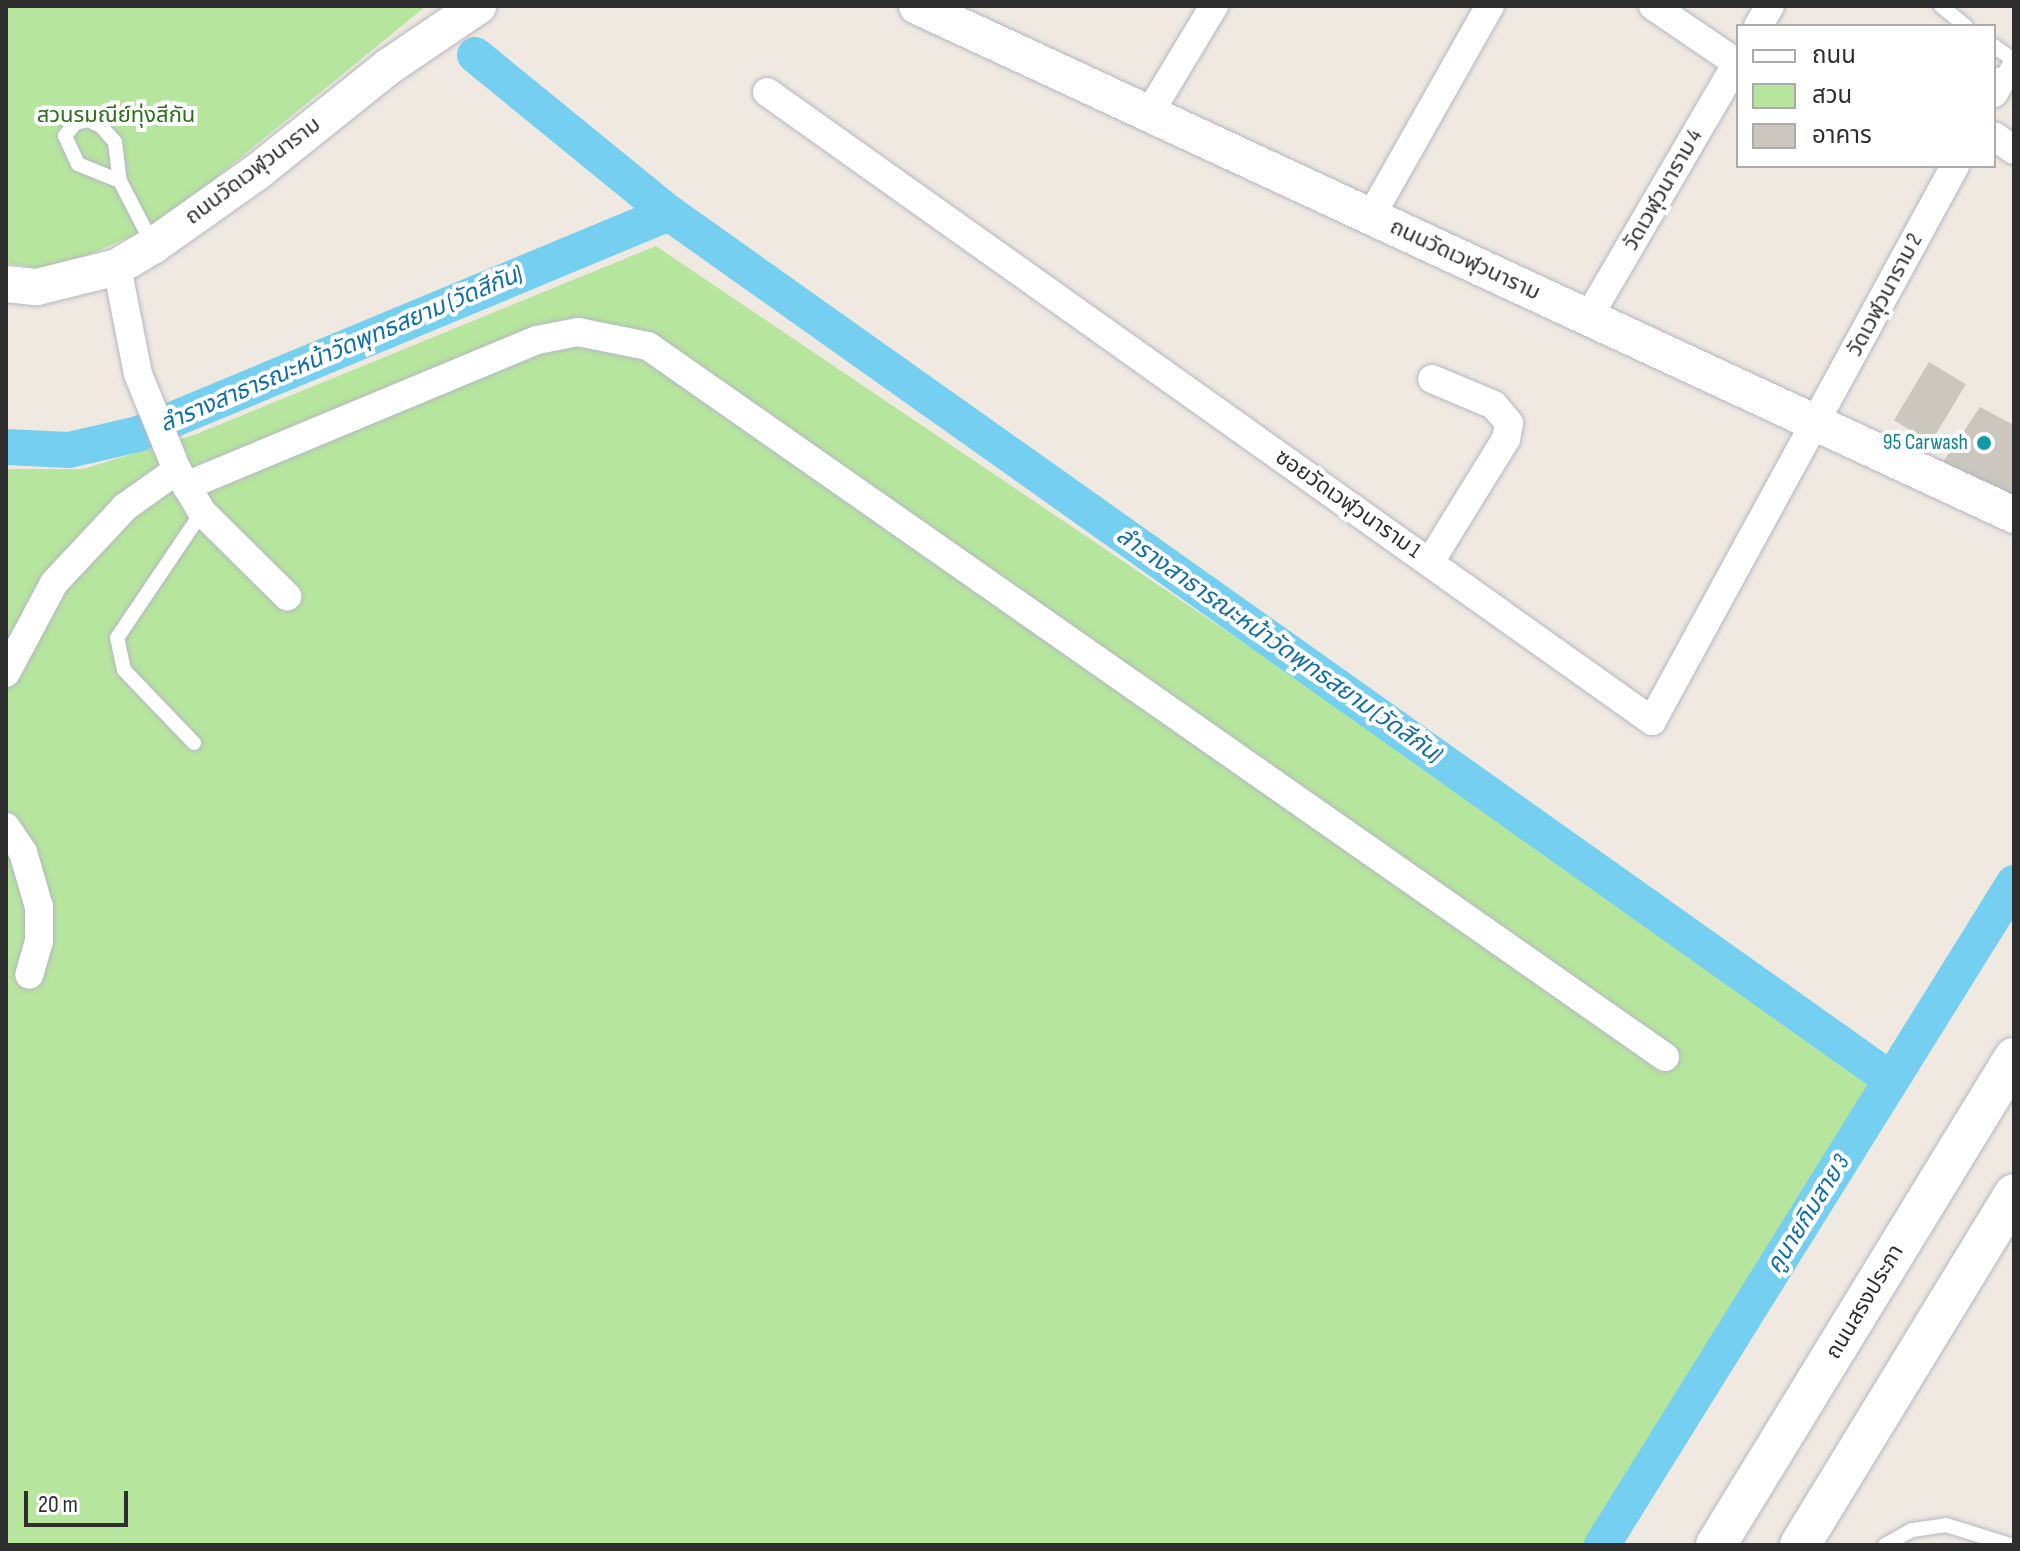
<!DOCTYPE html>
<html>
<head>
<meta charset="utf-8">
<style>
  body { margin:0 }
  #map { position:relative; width:2020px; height:1551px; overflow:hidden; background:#efe9e1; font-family:"Sofia Sans Condensed","Noto Sans Thai",sans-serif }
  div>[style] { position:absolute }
  .green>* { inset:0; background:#b6e59e }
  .canal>* { height:36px; margin:-18px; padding:0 18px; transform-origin:18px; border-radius:18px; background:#75cff0 }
  .building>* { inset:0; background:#cbc7bf; transform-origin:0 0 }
  .roads { filter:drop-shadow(0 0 2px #b4b7c1) drop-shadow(0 0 2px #b4b7c1) }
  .service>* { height:14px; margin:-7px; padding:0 7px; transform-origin:7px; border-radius:7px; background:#fff }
  .minor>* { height:28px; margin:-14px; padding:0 14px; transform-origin:14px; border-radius:14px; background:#fff }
  .tertiary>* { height:36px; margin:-18px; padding:0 18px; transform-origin:18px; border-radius:18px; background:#fff }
  .secondary>* { height:40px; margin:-20px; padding:0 20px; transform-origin:20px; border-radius:20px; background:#fff }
  .dots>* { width:22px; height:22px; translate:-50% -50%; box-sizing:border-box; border:4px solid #fff; border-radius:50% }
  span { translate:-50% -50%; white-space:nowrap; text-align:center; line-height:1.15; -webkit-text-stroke:8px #fff; paint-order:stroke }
  .park-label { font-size:22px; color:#2c6e1b }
  .street-label { font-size:22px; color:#2e2e2e }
  .culture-label { font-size:22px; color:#0d838f }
  .right { translate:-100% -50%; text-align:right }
  .water-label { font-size:24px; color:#0d6fa3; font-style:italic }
  .frame { position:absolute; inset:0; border:8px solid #2e2e2e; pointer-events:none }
  .legend { position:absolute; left:1736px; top:24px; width:260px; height:144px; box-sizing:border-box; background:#fff; border:2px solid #ababab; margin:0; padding:10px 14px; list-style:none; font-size:24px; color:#2e2e2e }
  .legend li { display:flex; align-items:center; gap:16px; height:40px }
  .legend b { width:40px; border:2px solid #ababab }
  .scale { position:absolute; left:24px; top:1491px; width:104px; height:36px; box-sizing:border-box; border:4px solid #2e2e2e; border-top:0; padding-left:10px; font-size:24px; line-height:28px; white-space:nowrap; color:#2e2e2e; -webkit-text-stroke:6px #fff; paint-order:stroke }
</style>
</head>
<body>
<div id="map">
  <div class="green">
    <i style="clip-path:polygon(6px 6px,426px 6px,185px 203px,137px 234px,74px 261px,37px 268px,6px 263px)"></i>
    <i style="clip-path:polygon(656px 246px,1889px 1078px,1602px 1545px,6px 1545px,6px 469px,83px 469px,194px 435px)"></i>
  </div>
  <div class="canal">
    <i style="left:475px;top:55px;width:250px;rotate:39.2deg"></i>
    <i style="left:6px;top:447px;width:63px;rotate:2.7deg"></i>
    <i style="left:69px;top:450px;width:71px;rotate:-13.1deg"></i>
    <i style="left:138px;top:434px;width:575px;rotate:-22.6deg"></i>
    <i style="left:669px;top:213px;width:1496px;rotate:35.34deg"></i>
    <i style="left:1602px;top:1545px;width:780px;rotate:-58.1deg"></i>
  </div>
  <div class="building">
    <i style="left:1929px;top:362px;width:43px;height:68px;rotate:31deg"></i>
    <i style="clip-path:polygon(1980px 407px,2014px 425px,2014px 500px,1943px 462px)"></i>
  </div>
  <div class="roads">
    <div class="service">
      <i style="left:1941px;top:6px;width:32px;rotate:39deg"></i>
      <i style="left:1994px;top:46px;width:22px;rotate:36deg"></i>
      <i style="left:2012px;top:59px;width:26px;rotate:118deg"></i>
      <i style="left:120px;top:181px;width:45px;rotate:-158deg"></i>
      <i style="left:78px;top:164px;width:31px;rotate:-115deg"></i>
      <i style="left:65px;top:136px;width:16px;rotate:-52deg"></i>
      <i style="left:75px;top:123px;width:13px;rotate:-13deg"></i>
      <i style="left:88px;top:120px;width:14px;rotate:25deg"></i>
      <i style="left:101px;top:126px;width:21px;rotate:49deg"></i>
      <i style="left:115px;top:142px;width:39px;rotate:83deg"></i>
      <i style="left:120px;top:181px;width:72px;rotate:62.7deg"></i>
      <i style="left:194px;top:743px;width:101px;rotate:-133.8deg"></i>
      <i style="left:124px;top:670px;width:33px;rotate:-102deg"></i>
      <i style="left:117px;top:638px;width:152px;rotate:-56deg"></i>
      <i style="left:1885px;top:1545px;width:31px;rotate:-29deg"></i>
      <i style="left:1912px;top:1530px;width:34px;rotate:-8deg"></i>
      <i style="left:1946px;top:1525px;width:67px;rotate:17.4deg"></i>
    </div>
    <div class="minor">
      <i style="left:1653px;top:6px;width:102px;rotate:34.2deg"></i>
      <i style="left:1758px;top:26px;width:23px;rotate:-59deg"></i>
      <i style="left:767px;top:92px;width:1086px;rotate:35.4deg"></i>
      <i style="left:1652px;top:721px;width:632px;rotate:-61.37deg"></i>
      <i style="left:1994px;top:93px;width:13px;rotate:-61deg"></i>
      <i style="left:1150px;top:112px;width:124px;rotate:-58.9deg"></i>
      <i style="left:1994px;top:136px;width:24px;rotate:35deg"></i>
      <i style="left:1371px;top:216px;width:241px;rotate:-60.5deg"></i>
      <i style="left:117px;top:267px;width:109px;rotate:78.9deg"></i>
      <i style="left:138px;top:374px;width:104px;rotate:67.9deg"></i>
      <i style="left:177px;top:470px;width:49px;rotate:59.2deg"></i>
      <i style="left:202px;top:512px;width:120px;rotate:44.7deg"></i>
      <i style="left:1588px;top:318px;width:298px;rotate:-59.7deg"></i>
      <i style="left:186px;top:486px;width:380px;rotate:-22.6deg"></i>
      <i style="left:537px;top:340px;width:42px;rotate:-11deg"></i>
      <i style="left:578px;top:332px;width:71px;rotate:11.3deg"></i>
      <i style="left:648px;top:346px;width:1241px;rotate:34.96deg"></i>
      <i style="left:1430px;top:562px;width:145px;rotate:-58.3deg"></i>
      <i style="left:1506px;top:439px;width:16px;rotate:-79deg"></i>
      <i style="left:1509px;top:423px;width:23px;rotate:-130deg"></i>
      <i style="left:1494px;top:405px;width:67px;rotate:-157.2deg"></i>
      <i style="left:6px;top:673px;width:102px;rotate:-61.9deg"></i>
      <i style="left:54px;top:583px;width:104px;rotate:-46.9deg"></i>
      <i style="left:125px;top:507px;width:64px;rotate:-35.4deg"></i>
      <i style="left:6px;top:827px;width:30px;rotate:56deg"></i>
      <i style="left:23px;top:852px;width:57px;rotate:73.8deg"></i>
      <i style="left:39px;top:907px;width:34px;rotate:90deg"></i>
      <i style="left:39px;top:941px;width:35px;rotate:106deg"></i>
    </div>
    <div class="tertiary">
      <i style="left:917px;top:6px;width:1209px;rotate:24.89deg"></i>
      <i style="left:6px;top:284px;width:31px;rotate:6deg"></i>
      <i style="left:37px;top:287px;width:82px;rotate:-14deg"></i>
      <i style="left:117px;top:267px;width:43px;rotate:-30.7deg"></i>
      <i style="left:154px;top:245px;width:126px;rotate:-35.3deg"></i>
      <i style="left:257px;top:172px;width:168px;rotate:-38.7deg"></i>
      <i style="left:388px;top:67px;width:109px;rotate:-34.1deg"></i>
    </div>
    <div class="secondary">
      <i style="left:1716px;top:1545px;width:571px;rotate:-58.54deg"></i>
      <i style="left:1800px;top:1545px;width:411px;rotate:-58.6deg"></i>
    </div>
  </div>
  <div class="dots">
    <i style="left:1984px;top:443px;background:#0f9aa8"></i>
  </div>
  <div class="park-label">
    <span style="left:116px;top:116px">สวนรมณีย์ทุ่งสีกัน</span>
  </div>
  <div class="street-label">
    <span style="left:253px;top:171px;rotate:-37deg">ถนนวัดเวฬุวนาราม</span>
    <span style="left:1663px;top:190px;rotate:-60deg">วัดเวฬุวนาราม 4</span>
    <span style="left:1465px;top:260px;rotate:25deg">ถนนวัดเวฬุวนาราม</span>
    <span style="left:1885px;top:295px;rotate:-62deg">วัดเวฬุวนาราม 2</span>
    <span style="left:1348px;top:504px;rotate:35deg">ซอยวัดเวฬุวนาราม 1</span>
    <span style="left:1865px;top:1302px;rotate:-59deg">ถนนสรงประภา</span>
  </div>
  <div class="culture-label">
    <span class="right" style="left:1968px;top:443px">95 Carwash</span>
  </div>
  <div class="water-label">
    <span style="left:341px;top:349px;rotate:-23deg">ลำรางสาธารณะหน้าวัดพุทธสยาม (วัดสีกัน)</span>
    <span style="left:1279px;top:645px;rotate:35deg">ลำรางสาธารณะหน้าวัดพุทธสยาม (วัดสีกัน)</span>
    <span style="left:1808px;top:1214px;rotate:-58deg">คูนายกิมสาย 3</span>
  </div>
  <div class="frame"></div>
  <ul class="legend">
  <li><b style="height:10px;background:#fff"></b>ถนน</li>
  <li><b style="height:22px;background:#b6e59e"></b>สวน</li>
  <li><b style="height:22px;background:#cbc7bf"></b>อาคาร</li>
  </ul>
  <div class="scale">20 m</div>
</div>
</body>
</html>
